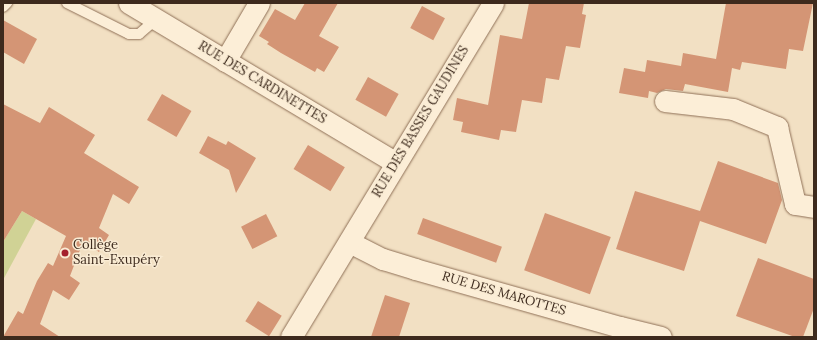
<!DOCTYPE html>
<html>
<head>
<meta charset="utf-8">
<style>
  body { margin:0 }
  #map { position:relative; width:817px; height:340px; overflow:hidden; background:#f2e0c3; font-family:Lora,serif }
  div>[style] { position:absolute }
  .green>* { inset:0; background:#d0d295 }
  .building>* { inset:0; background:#d49575; transform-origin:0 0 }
  .roads { filter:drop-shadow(0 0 1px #8f7057) drop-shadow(0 0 1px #8f7057) }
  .lane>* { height:10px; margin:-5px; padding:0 5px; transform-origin:5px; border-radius:5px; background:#fceed7 }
  .street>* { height:21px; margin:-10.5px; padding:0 10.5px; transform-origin:10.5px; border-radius:10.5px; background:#fceed7 }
  .dots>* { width:11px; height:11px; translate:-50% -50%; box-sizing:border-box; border:2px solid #f9ebd3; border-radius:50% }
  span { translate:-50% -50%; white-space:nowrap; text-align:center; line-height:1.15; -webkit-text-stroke:3px #f9ebd3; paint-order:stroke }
  .street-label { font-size:13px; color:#3d2a1d }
  .poi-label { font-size:13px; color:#3d2a1d }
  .left { translate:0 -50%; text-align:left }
  .frame { position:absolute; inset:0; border:4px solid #3d2a1d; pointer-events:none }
</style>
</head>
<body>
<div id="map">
  <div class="green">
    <i style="clip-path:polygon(22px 211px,36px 219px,3px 280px,3px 242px)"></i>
  </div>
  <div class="building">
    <i style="clip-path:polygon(305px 3px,338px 3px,319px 36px,339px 47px,324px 72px,317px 68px,315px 72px,281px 53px,267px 44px,269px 42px,259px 36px,275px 9px,295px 20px)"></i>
    <i style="clip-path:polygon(529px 3px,584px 3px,582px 14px,586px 15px,580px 48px,566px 46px,559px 80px,546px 78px,542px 103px,522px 100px,516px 132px,501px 130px,499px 140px,461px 132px,463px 122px,453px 120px,457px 98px,488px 105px,500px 35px,522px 39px)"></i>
    <i style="clip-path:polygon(726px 3px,813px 3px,803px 51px,789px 49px,786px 69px,742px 62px,740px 70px,732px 68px,728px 92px,685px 84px,683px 91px,666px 89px,657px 93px,649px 91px,648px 98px,619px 93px,624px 68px,645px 72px,647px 60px,681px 66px,683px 53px,716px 59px)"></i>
    <i style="left:422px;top:6px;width:26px;height:25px;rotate:28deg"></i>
    <i style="clip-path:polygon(3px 20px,37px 39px,24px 64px,3px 52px)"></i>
    <i style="left:368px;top:77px;width:35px;height:26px;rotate:29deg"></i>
    <i style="left:162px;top:94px;width:34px;height:30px;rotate:30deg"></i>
    <i style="clip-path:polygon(3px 104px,40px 123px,49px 107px,95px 135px,84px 153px,139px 187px,129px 204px,113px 194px,99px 228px,109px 235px,99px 252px,83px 242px,70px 276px,80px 283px,69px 300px,53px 290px,40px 324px,60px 337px,3px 337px,18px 311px,23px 314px,37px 281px,48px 263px,53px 266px,66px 236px,22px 211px,3px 242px)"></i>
    <i style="clip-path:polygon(208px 136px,226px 145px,228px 141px,256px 158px,236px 193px,229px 170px,199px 153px)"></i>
    <i style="left:308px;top:145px;width:43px;height:28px;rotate:31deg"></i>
    <i style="clip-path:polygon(718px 161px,778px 183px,782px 200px,766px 244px,700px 221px,684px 271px,616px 249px,635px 191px,700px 211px)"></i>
    <i style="left:545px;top:213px;width:70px;height:61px;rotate:20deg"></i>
    <i style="left:266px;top:214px;width:25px;height:28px;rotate:63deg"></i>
    <i style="left:423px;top:218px;width:84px;height:17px;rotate:20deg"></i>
    <i style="clip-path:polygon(758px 258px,814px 279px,814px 308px,803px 337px,795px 337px,736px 316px)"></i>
    <i style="clip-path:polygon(385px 295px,410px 303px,399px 337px,371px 337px)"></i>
    <i style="left:258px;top:301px;width:28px;height:24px;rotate:32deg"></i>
  </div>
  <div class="roads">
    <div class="lane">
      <i style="left:67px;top:3px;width:69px;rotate:26.6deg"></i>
      <i style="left:129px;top:34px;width:10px"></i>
      <i style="left:139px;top:34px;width:23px;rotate:-41deg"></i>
      <i style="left:3px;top:7px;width:6px;rotate:-45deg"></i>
    </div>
    <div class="street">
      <i style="left:129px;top:3px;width:311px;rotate:30.9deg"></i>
      <i style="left:225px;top:61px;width:67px;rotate:-59.6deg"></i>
      <i style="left:665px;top:101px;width:68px;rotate:6.7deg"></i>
      <i style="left:733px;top:109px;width:48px;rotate:22.2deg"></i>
      <i style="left:777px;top:127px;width:79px;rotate:76.8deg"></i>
      <i style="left:795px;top:204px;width:19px;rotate:9deg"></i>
      <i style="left:349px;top:242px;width:38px;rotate:27deg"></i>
      <i style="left:383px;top:259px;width:34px;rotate:17deg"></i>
      <i style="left:415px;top:269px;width:213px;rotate:15.8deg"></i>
      <i style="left:620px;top:327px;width:42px;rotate:13.7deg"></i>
      <i style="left:291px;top:337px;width:390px;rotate:-58.8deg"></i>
    </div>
  </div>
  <div class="dots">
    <i style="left:65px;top:253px;background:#a4212d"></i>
  </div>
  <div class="street-label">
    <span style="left:262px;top:83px;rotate:31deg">RUE DES CARDINETTES</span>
    <span style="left:421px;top:122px;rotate:-59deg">RUE DES BASSES GAUDINES</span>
    <span style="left:504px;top:294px;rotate:16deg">RUE DES MAROTTES</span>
  </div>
  <div class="poi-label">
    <span class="left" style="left:73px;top:253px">Collège<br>Saint-Exupéry</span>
  </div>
  <div class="frame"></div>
</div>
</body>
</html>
